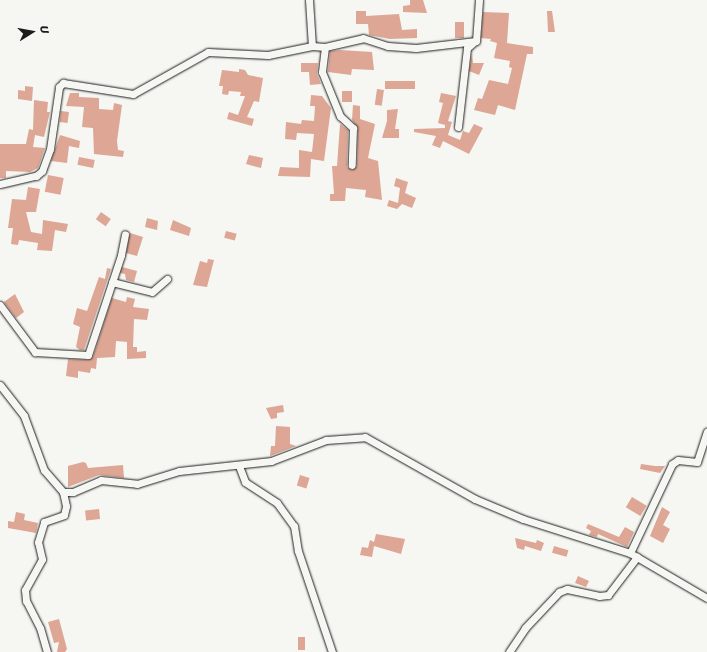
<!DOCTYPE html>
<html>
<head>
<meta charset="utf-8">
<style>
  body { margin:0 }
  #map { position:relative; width:707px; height:652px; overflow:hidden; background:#f6f6f2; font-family:Sriracha,sans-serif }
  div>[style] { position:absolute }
  .building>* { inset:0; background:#dda695; transform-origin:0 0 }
  .roads { filter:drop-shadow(0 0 1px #1c1c1c) drop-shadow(0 0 1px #1c1c1c) }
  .minor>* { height:7px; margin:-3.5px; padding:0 3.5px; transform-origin:3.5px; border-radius:3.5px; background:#f6f6f2 }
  span { translate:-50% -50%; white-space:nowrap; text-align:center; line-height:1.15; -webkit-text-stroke:3px #f6f6f2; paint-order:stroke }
  .north { position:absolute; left:12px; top:12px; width:40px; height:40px; -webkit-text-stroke:3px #f6f6f2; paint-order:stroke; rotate:79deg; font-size:11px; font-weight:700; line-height:16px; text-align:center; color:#1c1c1c }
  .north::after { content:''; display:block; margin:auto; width:14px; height:18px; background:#1c1c1c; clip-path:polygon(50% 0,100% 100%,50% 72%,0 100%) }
</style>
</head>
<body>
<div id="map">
  <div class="building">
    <i style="clip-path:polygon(410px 0,423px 0,427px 13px,403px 12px,403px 6px,410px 5px)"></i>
    <i style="clip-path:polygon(356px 11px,366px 11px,366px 16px,399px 14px,402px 30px,417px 29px,417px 38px,390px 39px,369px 35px,368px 24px,356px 24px)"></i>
    <i style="clip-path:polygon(547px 11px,552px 11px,555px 32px,548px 32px)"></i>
    <i style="clip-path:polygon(483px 12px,509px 13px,507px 43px,533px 47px,533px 54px,527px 54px,515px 110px,498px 105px,495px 115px,474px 110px,478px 98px,482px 99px,489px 80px,508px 84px,512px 68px,509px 67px,510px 61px,494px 58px,497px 43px,490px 41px,491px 39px,481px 38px)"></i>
    <i style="left:455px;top:22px;width:9px;height:16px"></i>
    <i style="clip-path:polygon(340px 50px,372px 52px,374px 70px,352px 69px,351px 75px,328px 72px,330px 51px)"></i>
    <i style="clip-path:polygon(472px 54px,473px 63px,484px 63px,479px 75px,469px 71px)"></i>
    <i style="clip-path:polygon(301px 63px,318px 63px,317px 74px,321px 84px,310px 85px,309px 72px,301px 72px)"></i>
    <i style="clip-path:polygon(239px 69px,245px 70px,248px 75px,263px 78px,259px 102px,254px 101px,247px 117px,254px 119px,252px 126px,227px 119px,229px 112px,238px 115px,245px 96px,240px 96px,241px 92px,229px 91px,228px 95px,222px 94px,223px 86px,219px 86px,222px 70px,239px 72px)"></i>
    <i style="left:385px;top:81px;width:30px;height:8px"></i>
    <i style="clip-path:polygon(25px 86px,33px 87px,32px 101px,18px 99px,18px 90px,25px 91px)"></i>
    <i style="left:377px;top:89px;width:7px;height:16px;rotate:8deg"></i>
    <i style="left:342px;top:91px;width:10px;height:11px"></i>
    <i style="clip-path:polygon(70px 93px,79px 93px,79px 97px,99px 98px,99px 109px,113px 110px,114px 103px,122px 105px,117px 141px,118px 150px,124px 151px,123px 157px,94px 154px,93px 128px,82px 127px,84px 107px,66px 106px)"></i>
    <i style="clip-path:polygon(441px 93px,456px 96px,448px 121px,452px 122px,448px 135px,460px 140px,463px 131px,469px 133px,474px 124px,483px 128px,469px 154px,443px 141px,440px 148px,432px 145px,436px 136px,414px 132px,414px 129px,445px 128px,445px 125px,438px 123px,443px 103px,439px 102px)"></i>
    <i style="clip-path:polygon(311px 95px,322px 96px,331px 108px,324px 161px,311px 159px,310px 177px,278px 176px,280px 167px,299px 168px,299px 150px,312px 152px,314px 134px,297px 133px,296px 140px,285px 139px,286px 122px,301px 124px,302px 120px,314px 121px,315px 106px,310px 106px)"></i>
    <i style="clip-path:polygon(34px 100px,48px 102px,47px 112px,50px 112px,44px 137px,35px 135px,33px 147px,45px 148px,38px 168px,30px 172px,6px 171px,6px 178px,0 178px,0 144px,26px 144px,29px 129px,33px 130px)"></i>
    <i style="clip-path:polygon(353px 105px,360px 106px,360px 119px,375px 124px,368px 158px,378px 161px,382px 200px,365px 197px,366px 190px,346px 188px,345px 201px,330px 201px,330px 194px,334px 194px,332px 166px,337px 166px,340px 124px,348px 130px,347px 167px,352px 170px,357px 166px,358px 128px,352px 120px)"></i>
    <i style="clip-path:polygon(398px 109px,395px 129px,399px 129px,399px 138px,382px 138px,387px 121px,387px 110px)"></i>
    <i style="left:61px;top:111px;width:8px;height:11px;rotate:7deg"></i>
    <i style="clip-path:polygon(60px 135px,80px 141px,79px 148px,69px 146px,67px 163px,51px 161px)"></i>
    <i style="clip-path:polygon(249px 155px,263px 158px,261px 168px,246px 164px)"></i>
    <i style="left:79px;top:157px;width:16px;height:8px;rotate:11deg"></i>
    <i style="left:48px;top:175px;width:16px;height:17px;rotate:11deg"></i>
    <i style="clip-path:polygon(396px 178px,408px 182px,405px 193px,416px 198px,412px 208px,402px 204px,397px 209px,387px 206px,389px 200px,398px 203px,400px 188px,394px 186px)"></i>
    <i style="clip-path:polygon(28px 187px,40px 189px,36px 212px,26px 212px,31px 232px,42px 234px,43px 220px,68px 224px,66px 232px,55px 230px,52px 251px,37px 250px,38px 243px,19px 240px,18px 245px,11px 244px,13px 228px,8px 228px,12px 199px,26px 200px)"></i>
    <i style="left:101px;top:212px;width:12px;height:9px;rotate:35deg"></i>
    <i style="clip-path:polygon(147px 218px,158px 221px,157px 230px,145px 227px)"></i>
    <i style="clip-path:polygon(173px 220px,191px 228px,189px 236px,170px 230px)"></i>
    <i style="left:226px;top:231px;width:11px;height:7px;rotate:15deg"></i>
    <i style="clip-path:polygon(130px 233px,143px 237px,137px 256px,126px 253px)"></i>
    <i style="clip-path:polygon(208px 259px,214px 260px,207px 287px,193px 285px,200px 261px,207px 263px)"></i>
    <i style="clip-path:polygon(122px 267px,137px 271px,134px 282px,126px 280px,125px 274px,120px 273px)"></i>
    <i style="clip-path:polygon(107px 268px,111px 269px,84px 350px,80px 350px,76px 347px,80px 327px,73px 324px,77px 308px,87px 311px,99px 277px,105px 279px)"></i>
    <i style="clip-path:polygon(15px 294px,24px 312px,16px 318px,4px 302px)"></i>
    <i style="clip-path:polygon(127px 297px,135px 299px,133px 307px,149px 309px,147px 320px,134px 319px,133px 347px,137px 347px,137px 352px,146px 351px,146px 358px,127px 359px,127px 342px,116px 341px,115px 357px,97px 358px,96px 369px,91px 368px,90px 373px,78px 371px,78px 378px,66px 376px,68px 359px,88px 360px,93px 357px,112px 298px,126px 302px)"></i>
    <i style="clip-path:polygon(283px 405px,284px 412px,277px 413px,277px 418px,271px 419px,266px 408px)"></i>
    <i style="clip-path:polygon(276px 426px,290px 427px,290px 444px,296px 446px,270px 456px,271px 446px,275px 446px)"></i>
    <i style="clip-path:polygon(83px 462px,86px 463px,88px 468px,123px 465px,124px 478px,99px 475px,68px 487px,68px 466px)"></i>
    <i style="clip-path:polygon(641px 464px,655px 466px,665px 466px,660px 473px,640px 469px)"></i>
    <i style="left:300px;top:475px;width:10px;height:11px;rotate:17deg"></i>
    <i style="left:632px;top:497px;width:17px;height:12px;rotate:31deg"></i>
    <i style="clip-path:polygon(662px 507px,670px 512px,663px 525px,670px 529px,663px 543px,650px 536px)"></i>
    <i style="left:99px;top:509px;width:10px;height:14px;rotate:84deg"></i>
    <i style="clip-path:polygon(16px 512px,25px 514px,24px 520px,38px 523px,36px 533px,8px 528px,8px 521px,14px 522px)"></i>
    <i style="clip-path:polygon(588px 524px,619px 537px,625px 527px,634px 532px,627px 547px,598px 534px,597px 537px,589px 535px,591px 531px,586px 528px)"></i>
    <i style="clip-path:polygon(376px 534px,405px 539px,401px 554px,374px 546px,372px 557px,360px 555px,362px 547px,368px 548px,370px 540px,374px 542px)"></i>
    <i style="clip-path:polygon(515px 538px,536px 543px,537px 540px,544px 543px,541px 551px,525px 546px,524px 550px,517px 548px)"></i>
    <i style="left:554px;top:546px;width:15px;height:7px;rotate:16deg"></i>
    <i style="clip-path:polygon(578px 576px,589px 581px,586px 587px,575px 583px)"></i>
    <i style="clip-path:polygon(59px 619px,67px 649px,65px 652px,57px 652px,59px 642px,54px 643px,48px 622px)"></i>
    <i style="left:298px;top:637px;width:7px;height:13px"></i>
  </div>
  <div class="roads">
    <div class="minor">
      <i style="left:309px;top:0;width:46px;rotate:86.3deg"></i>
      <i style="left:325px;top:47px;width:25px;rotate:97deg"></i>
      <i style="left:322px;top:72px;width:48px;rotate:67.8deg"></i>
      <i style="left:340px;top:116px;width:18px;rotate:43deg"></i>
      <i style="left:353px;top:128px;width:37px;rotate:92deg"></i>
      <i style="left:458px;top:127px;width:80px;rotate:-83.5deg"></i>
      <i style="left:467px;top:48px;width:11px;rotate:-41deg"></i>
      <i style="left:0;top:184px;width:37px;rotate:-13deg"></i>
      <i style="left:36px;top:176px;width:8px;rotate:-40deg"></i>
      <i style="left:42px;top:171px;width:23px;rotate:-70deg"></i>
      <i style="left:50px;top:149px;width:63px;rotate:-81.7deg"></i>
      <i style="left:59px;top:87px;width:6px;rotate:-45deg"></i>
      <i style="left:63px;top:83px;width:71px;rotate:8.9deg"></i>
      <i style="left:133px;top:94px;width:86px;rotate:-29.2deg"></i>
      <i style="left:208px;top:52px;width:60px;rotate:2.9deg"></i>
      <i style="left:268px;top:55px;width:45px;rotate:-11.6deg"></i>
      <i style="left:312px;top:46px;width:13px;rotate:4deg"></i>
      <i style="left:325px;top:47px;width:39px;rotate:-13deg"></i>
      <i style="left:363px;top:38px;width:26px;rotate:18deg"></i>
      <i style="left:388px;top:46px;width:28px;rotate:4deg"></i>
      <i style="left:416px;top:48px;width:60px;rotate:-6.7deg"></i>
      <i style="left:476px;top:41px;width:41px;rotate:-85.8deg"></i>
      <i style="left:112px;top:282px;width:41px;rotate:14deg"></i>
      <i style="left:152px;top:292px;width:20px;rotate:-41deg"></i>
      <i style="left:0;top:305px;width:59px;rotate:53.3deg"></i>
      <i style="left:35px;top:352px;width:53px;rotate:3.2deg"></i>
      <i style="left:88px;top:355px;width:105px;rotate:-71.7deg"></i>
      <i style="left:121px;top:255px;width:21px;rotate:-79deg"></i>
      <i style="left:0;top:385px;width:39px;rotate:52deg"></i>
      <i style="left:24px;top:416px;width:58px;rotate:69.7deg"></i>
      <i style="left:44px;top:470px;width:29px;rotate:49deg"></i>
      <i style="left:63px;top:492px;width:10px"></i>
      <i style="left:73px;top:492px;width:30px;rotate:-23deg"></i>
      <i style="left:101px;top:480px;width:36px;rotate:6deg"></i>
      <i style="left:137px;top:484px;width:44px;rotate:-17.2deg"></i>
      <i style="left:179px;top:471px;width:93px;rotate:-6.2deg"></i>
      <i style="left:271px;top:461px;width:59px;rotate:-20.9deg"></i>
      <i style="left:326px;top:440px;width:39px;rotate:-4deg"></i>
      <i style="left:365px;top:437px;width:126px;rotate:29.4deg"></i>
      <i style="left:475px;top:499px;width:52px;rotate:22.6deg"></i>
      <i style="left:523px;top:519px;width:112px;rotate:17.6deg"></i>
      <i style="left:630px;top:553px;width:89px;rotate:30.3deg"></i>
      <i style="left:239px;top:466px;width:17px;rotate:69deg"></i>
      <i style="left:245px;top:482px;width:38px;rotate:33deg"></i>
      <i style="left:277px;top:503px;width:29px;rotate:54deg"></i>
      <i style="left:294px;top:526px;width:25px;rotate:81deg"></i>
      <i style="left:298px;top:551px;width:107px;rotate:71.4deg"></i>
      <i style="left:630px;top:553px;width:98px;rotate:-64.7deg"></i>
      <i style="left:672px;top:464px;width:7px;rotate:-34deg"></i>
      <i style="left:678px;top:460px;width:19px;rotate:6deg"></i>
      <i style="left:697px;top:462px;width:32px;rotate:-72deg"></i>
      <i style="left:47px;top:652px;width:25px;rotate:-106deg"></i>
      <i style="left:40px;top:628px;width:30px;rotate:-117deg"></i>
      <i style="left:26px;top:601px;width:11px;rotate:-95deg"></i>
      <i style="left:25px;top:590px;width:35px;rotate:-61deg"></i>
      <i style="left:42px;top:559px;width:17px;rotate:-103deg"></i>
      <i style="left:38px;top:542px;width:21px;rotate:-73deg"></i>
      <i style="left:44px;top:522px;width:21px;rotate:-19deg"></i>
      <i style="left:64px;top:515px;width:9px;rotate:-77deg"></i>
      <i style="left:66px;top:506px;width:14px;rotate:-102deg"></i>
      <i style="left:509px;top:652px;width:29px;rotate:-56deg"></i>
      <i style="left:525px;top:628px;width:50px;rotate:-46.6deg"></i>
      <i style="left:559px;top:592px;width:9px;rotate:-21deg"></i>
      <i style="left:567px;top:589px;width:33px;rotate:12deg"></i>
      <i style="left:599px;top:596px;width:9px;rotate:-6deg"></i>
      <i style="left:608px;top:595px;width:48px;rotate:-52.7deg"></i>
    </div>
  </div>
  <div class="north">U</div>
</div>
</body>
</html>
